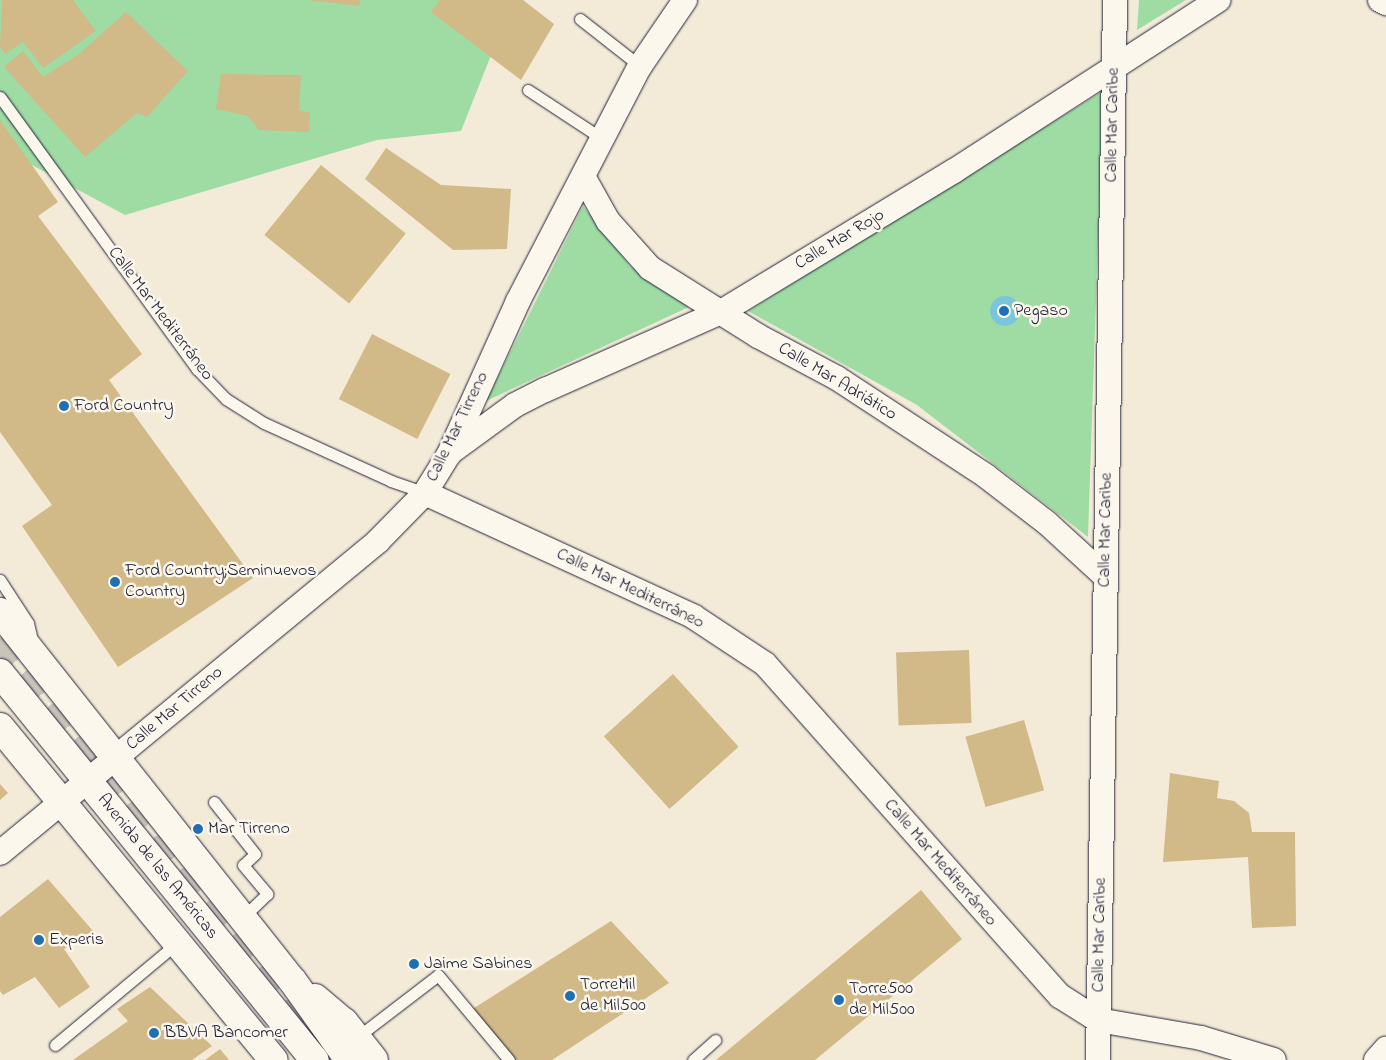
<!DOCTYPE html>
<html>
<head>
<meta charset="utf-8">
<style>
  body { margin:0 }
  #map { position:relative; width:1386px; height:1060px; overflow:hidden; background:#f3ebd8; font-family:"Indie Flower",sans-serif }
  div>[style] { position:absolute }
  .green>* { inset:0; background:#9fdca4 }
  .water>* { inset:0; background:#7bc6db }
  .round { border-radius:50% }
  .building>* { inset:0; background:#d1b988; transform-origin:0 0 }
  .secondary-tunnel>* { height:28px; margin-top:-14px; transform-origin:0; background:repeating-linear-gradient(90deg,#c9c3b9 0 28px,transparent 0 42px) }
  .roads { filter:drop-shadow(0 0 1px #22223b) drop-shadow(0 0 1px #22223b) }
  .lane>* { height:11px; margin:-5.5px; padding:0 5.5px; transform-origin:5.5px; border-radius:5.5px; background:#fbf7ec }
  .street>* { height:24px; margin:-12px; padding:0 12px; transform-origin:12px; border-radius:12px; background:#fbf7ec }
  .secondary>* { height:28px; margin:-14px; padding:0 14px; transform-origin:14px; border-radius:14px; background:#fbf7ec }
  .dots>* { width:14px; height:14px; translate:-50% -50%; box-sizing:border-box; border:2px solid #fbf7ec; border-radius:50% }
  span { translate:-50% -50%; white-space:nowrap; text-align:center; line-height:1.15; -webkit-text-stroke:5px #fbf7ec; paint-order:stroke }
  .street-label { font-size:18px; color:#22223b }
  .poi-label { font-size:18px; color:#22223b }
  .left { translate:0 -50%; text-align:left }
</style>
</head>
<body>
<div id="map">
  <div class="green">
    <i style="clip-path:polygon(0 0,502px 0,501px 30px,461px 131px,377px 140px,125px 215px,0 148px)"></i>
    <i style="clip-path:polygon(1139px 0,1186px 0,1137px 30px)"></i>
    <i style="clip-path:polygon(1103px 91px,1088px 537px,917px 405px,748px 311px)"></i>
    <i style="clip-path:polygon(583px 206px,630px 266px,689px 307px,486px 401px)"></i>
  </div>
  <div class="water">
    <i class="round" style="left:990px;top:296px;width:30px;height:30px"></i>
  </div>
  <div class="building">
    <i style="clip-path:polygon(2px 0,73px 0,96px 31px,43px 68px,23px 42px,5px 54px,0 47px)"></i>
    <i style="clip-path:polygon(307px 0,360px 0,359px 6px)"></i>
    <i style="clip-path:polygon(440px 0,523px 0,554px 24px,521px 80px,431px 12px)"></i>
    <i style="clip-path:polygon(126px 12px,188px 71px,147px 117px,137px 113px,85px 157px,4px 67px,23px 51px,43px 77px,79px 54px)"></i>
    <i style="clip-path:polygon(221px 74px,301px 75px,299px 110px,310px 113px,309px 132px,259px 130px,248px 116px,216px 109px)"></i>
    <i style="clip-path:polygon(0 120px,58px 202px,38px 216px,142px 354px,109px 380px,253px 578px,118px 667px,22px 526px,52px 505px,0 432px)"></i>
    <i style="clip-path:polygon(386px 148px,441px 185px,511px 189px,507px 249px,453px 250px,365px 179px)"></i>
    <i style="left:321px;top:165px;width:109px;height:90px;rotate:39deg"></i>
    <i style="left:372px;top:334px;width:88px;height:73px;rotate:27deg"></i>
    <i style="left:969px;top:650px;width:73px;height:73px;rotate:88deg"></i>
    <i style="left:673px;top:674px;width:98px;height:93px;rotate:48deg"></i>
    <i style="left:1024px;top:720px;width:73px;height:61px;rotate:74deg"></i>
    <i style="clip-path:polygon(1170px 773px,1219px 781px,1217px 798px,1234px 801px,1249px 813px,1252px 832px,1295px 832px,1296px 926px,1252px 928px,1248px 857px,1163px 862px)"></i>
    <i style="clip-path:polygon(0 784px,8px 793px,0 800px)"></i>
    <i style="clip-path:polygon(48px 879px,93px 931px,64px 949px,90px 987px,59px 1008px,35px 977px,3px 995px,0 991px,0 917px)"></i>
    <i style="clip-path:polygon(921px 890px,962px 939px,815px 1060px,716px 1060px)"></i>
    <i style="clip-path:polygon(611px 921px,669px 983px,552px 1060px,513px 1060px,471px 1010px)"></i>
    <i style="clip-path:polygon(150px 987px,212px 1046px,192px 1060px,73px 1060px,128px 1021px,117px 1009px)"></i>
    <i style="clip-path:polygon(220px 1049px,229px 1060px,205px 1060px)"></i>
  </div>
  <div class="secondary-tunnel">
    <i style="left:0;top:638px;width:537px;rotate:51.66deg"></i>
  </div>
  <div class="roads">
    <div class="lane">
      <i style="left:580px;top:19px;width:76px;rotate:38.1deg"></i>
      <i style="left:528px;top:90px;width:90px;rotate:33.2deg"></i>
      <i style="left:0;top:97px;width:336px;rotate:54.1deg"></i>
      <i style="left:197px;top:369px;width:42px;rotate:46deg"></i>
      <i style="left:226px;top:399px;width:45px;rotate:32.3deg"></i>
      <i style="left:264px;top:423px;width:140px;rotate:24.5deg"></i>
      <i style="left:391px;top:481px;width:36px;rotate:19deg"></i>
      <i style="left:0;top:580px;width:51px;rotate:56.9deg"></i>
      <i style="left:28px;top:623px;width:18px;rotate:77deg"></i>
      <i style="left:214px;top:802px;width:66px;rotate:51.7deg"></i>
      <i style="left:255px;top:854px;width:16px;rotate:137deg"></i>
      <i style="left:243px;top:865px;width:38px;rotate:50deg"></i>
      <i style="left:267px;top:894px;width:35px;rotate:136deg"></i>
      <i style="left:356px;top:1038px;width:103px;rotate:-37.5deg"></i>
      <i style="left:438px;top:975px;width:111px;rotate:50.1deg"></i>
      <i style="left:55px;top:1045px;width:159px;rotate:-39.9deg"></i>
      <i style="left:693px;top:1060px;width:30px;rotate:-42deg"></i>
    </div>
    <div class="street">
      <i style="left:1380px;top:0;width:7px;rotate:27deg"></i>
      <i style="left:584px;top:178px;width:49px;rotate:60.8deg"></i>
      <i style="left:608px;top:221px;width:63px;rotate:48.2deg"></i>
      <i style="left:650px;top:268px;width:128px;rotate:32.2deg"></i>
      <i style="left:758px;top:336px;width:89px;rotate:28deg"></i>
      <i style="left:837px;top:378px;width:178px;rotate:33.3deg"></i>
      <i style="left:986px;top:476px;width:77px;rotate:37.6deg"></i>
      <i style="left:1047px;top:523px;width:79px;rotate:42.4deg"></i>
      <i style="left:452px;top:451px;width:78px;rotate:-36.1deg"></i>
      <i style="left:515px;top:405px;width:34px;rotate:-27deg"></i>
      <i style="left:545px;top:390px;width:193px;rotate:-23.9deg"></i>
      <i style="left:721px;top:312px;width:272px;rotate:-31.2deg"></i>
      <i style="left:954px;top:171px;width:315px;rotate:-32.9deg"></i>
      <i style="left:425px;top:493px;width:296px;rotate:24.7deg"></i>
      <i style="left:694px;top:617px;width:85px;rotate:33.5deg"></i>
      <i style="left:765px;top:664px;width:444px;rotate:48.4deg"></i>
      <i style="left:1060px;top:996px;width:45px;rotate:32.3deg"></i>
      <i style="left:1098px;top:1020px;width:105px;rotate:9.9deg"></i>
      <i style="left:1201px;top:1038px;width:76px;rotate:16.8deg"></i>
      <i style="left:0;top:853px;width:490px;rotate:-39.5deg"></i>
      <i style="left:378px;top:541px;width:67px;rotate:-45.6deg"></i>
      <i style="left:425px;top:493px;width:46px;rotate:-58.4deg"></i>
      <i style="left:449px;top:454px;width:168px;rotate:-65.7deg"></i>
      <i style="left:518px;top:301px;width:265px;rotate:-62.6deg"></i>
      <i style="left:640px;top:66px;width:80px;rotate:-55.7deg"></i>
      <i style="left:1098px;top:1060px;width:1060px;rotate:-89.08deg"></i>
      <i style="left:1376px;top:1060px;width:15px;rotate:-48deg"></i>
    </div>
    <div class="secondary">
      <i style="left:0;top:612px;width:470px;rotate:51.6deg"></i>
      <i style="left:292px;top:980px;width:98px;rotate:54.5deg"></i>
      <i style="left:0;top:673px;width:499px;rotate:50.9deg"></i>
      <i style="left:0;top:727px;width:431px;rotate:50.6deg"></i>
      <i style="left:315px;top:998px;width:38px;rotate:40deg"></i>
      <i style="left:344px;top:1022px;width:48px;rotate:51.7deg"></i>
    </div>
  </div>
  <div class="dots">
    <i style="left:1004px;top:311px;background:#1f6fb2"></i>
    <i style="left:64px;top:406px;background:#1f6fb2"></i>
    <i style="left:115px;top:582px;background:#1f6fb2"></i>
    <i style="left:198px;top:829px;background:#1f6fb2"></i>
    <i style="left:39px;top:940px;background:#1f6fb2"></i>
    <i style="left:414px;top:964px;background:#1f6fb2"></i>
    <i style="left:570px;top:996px;background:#1f6fb2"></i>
    <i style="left:839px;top:1000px;background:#1f6fb2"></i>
    <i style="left:154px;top:1033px;background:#1f6fb2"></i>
  </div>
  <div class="street-label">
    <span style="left:1113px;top:125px;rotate:-89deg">Calle Mar Caribe</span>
    <span style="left:840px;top:240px;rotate:-31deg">Calle Mar Rojo</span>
    <span style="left:160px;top:314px;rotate:53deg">Calle Mar Mediterráneo</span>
    <span style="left:837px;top:382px;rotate:31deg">Calle Mar Adriático</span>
    <span style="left:458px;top:427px;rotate:-64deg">Calle Mar Tirreno</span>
    <span style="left:1106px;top:530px;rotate:-89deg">Calle Mar Caribe</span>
    <span style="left:630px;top:589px;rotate:26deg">Calle Mar Mediterráneo</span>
    <span style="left:175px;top:709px;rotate:-40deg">Calle Mar Tirreno</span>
    <span style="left:940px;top:863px;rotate:49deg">Calle Mar Mediterráneo</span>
    <span style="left:157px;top:867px;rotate:51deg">Avenida de las Américas</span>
    <span style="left:1100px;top:935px;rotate:-89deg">Calle Mar Caribe</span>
  </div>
  <div class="poi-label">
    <span class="left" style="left:1014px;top:311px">Pegaso</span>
    <span class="left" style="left:74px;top:406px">Ford Country</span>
    <span class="left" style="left:125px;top:582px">Ford Country;Seminuevos<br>Country</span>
    <span class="left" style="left:208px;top:829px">Mar Tirreno</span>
    <span class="left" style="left:49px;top:940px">Experis</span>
    <span class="left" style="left:424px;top:964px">Jaime Sabines</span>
    <span class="left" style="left:580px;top:996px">TorreMil<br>de Mil500</span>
    <span class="left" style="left:849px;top:1000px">Torre500<br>de Mil500</span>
    <span class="left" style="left:164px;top:1033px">BBVA Bancomer</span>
  </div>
</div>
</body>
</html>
